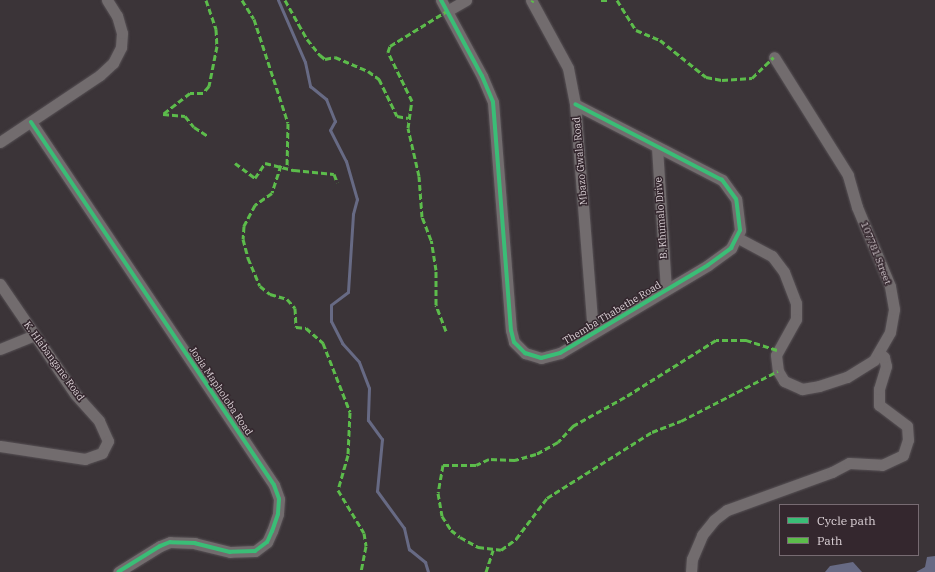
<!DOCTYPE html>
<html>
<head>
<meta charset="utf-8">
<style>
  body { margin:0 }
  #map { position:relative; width:935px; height:572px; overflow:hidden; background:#3b3438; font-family:"IBM Plex Serif",serif }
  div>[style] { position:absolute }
  .water>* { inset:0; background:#676a84 }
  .stream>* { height:3px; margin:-1.5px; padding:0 1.5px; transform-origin:1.5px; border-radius:1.5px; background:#676a84 }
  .roads { filter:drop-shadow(0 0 1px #575155) drop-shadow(0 0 1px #575155) }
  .minor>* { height:11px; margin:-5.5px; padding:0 5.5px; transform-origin:5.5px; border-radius:5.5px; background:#726c6e }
  .quiet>* { height:3px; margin-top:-1.5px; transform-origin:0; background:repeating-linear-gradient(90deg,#5cbc4b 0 6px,transparent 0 9px) }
  .cycleway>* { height:4px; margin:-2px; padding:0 2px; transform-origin:2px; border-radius:2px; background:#3abd76 }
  span { translate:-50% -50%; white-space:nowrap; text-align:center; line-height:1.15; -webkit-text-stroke:3px #34272e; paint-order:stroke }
  .street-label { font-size:10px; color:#dcd2d7 }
  .legend { position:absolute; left:779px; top:504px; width:140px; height:52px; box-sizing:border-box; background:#34272e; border:1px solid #776b72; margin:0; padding:5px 7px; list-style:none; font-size:12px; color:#dcd2d7 }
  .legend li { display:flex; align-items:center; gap:8px; height:20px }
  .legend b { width:20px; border:1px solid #776b72 }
</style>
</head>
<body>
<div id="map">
  <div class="water">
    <i style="clip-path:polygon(935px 556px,935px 572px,916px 572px,925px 567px,927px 557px)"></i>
    <i style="clip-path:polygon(853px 562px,862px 572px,825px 572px,830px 566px)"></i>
  </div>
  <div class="stream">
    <i style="left:278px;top:0;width:68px;rotate:66.5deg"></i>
    <i style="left:305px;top:62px;width:25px;rotate:78deg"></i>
    <i style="left:310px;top:86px;width:21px;rotate:39deg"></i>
    <i style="left:326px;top:99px;width:24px;rotate:68deg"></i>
    <i style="left:335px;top:121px;width:10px;rotate:119deg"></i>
    <i style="left:330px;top:130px;width:35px;rotate:63deg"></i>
    <i style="left:346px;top:161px;width:40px;rotate:74deg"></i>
    <i style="left:357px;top:199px;width:16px;rotate:105deg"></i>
    <i style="left:353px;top:214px;width:78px;rotate:93.7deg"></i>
    <i style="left:348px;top:292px;width:21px;rotate:143deg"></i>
    <i style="left:331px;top:305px;width:16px;rotate:90deg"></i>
    <i style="left:331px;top:321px;width:25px;rotate:63deg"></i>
    <i style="left:342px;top:343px;width:25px;rotate:48deg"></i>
    <i style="left:359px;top:362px;width:28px;rotate:69deg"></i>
    <i style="left:369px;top:388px;width:32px;rotate:92deg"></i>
    <i style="left:368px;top:420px;width:24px;rotate:54deg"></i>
    <i style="left:382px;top:439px;width:52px;rotate:95.5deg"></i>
    <i style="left:377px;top:491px;width:46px;rotate:53.9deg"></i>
    <i style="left:404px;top:528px;width:22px;rotate:77deg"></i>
    <i style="left:409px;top:549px;width:21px;rotate:39deg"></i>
    <i style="left:425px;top:562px;width:10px;rotate:73deg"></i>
  </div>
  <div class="roads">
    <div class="minor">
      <i style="left:441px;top:0;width:86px;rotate:61.7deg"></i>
      <i style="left:482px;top:76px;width:28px;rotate:67deg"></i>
      <i style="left:493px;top:102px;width:229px;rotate:85.5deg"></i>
      <i style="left:511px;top:330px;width:12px;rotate:76deg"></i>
      <i style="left:514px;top:342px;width:16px;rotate:45deg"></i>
      <i style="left:525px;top:353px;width:17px;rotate:17deg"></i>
      <i style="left:541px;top:358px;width:20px;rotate:-15deg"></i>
      <i style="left:560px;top:353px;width:172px;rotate:-30.7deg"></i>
      <i style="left:708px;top:265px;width:29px;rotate:-36deg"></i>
      <i style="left:731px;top:248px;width:20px;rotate:-63deg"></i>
      <i style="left:740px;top:230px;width:31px;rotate:-97deg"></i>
      <i style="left:736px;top:199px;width:24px;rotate:-126deg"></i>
      <i style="left:722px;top:180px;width:165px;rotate:-152.7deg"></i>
      <i style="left:531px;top:0;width:77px;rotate:61.4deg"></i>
      <i style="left:568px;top:68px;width:37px;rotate:79deg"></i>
      <i style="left:575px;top:104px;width:229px;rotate:85.5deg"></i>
      <i style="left:447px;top:11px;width:22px;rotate:-30deg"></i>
      <i style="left:31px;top:122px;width:437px;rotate:56.2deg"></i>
      <i style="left:274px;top:485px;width:15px;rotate:70deg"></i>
      <i style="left:279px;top:499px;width:15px;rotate:94deg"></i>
      <i style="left:278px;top:514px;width:18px;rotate:109deg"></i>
      <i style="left:272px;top:531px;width:12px;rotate:114deg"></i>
      <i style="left:267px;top:542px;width:15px;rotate:143deg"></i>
      <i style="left:255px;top:551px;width:25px;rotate:178deg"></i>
      <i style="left:230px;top:552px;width:36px;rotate:-166deg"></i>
      <i style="left:195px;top:543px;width:25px;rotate:-178deg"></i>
      <i style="left:170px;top:542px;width:11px;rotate:158deg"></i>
      <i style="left:160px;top:546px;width:49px;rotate:148.2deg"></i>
      <i style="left:0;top:142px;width:120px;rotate:-33.8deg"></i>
      <i style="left:100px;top:75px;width:18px;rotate:-43deg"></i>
      <i style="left:113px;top:63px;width:18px;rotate:-63deg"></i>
      <i style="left:121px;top:47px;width:14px;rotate:-86deg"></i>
      <i style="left:122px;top:33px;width:18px;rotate:-106deg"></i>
      <i style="left:117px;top:16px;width:19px;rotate:-122deg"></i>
      <i style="left:657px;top:147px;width:142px;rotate:86.4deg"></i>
      <i style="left:738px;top:238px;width:38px;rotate:28deg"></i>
      <i style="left:772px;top:256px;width:20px;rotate:53deg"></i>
      <i style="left:784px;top:272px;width:33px;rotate:69deg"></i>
      <i style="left:796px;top:303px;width:16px;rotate:90deg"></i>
      <i style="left:796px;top:319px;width:41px;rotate:119.1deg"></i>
      <i style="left:776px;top:355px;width:16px;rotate:83deg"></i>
      <i style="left:778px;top:371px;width:12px;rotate:59deg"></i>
      <i style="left:784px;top:381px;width:20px;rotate:24deg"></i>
      <i style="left:802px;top:389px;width:17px;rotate:-10deg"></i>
      <i style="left:819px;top:386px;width:29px;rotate:-18deg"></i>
      <i style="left:847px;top:377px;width:32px;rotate:-32deg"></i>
      <i style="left:874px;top:360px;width:32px;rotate:-60deg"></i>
      <i style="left:890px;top:332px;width:23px;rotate:-80deg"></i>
      <i style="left:894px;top:309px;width:23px;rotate:-100deg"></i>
      <i style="left:890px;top:286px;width:86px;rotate:-112.7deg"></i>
      <i style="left:857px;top:207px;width:33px;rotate:-106deg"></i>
      <i style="left:848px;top:175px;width:139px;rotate:-122.1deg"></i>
      <i style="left:0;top:284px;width:133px;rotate:55.7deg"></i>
      <i style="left:75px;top:394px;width:36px;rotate:48deg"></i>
      <i style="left:99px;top:421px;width:22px;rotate:66deg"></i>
      <i style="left:108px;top:441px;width:13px;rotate:117deg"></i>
      <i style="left:102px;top:453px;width:18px;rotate:161deg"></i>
      <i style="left:85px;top:459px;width:86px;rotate:-171.3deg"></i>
      <i style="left:0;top:349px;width:37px;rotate:-22deg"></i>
      <i style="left:691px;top:572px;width:13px;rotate:-86deg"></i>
      <i style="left:692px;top:559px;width:26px;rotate:-67deg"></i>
      <i style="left:702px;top:535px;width:19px;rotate:-51deg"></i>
      <i style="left:714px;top:520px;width:16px;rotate:-38deg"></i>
      <i style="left:727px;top:510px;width:112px;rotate:-19.9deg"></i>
      <i style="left:832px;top:472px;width:19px;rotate:-28deg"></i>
      <i style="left:849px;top:463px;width:33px;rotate:3deg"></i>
      <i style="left:882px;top:465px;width:23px;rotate:-25deg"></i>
      <i style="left:903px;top:455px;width:16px;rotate:-72deg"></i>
      <i style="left:908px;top:440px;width:14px;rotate:-94deg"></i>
      <i style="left:907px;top:426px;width:35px;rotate:-143deg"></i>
      <i style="left:879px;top:405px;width:16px;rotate:-90deg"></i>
      <i style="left:879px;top:389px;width:24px;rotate:-73deg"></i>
      <i style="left:886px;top:366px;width:9px;rotate:-103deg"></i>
      <i style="left:884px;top:357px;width:6px;rotate:-141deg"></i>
    </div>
  </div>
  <div class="quiet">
    <i style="left:206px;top:0;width:31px;rotate:71deg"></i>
    <i style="left:216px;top:29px;width:17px;rotate:87deg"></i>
    <i style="left:217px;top:46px;width:41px;rotate:101.3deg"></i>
    <i style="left:209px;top:86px;width:9px;rotate:131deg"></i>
    <i style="left:203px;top:93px;width:13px;rotate:180deg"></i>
    <i style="left:190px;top:93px;width:34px;rotate:142deg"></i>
    <i style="left:163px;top:114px;width:22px;rotate:5deg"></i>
    <i style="left:185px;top:116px;width:14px;rotate:51deg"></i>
    <i style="left:194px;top:127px;width:17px;rotate:33deg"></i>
    <i style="left:242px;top:0;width:22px;rotate:58deg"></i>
    <i style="left:254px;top:19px;width:109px;rotate:71.9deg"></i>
    <i style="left:288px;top:123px;width:44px;rotate:91.3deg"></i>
    <i style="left:285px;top:0;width:45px;rotate:60.6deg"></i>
    <i style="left:307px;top:39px;width:21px;rotate:51deg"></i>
    <i style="left:320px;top:55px;width:6px;rotate:39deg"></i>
    <i style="left:325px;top:59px;width:10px;rotate:-11deg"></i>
    <i style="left:335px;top:57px;width:36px;rotate:23deg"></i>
    <i style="left:368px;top:71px;width:14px;rotate:36deg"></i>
    <i style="left:379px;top:79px;width:41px;rotate:64.1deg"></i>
    <i style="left:397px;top:116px;width:11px;rotate:10deg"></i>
    <i style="left:601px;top:0;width:8px"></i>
    <i style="left:617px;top:0;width:36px;rotate:58deg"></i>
    <i style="left:636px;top:30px;width:26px;rotate:23deg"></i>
    <i style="left:660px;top:40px;width:59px;rotate:38.8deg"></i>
    <i style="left:706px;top:77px;width:16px;rotate:11deg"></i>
    <i style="left:722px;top:80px;width:30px;rotate:-4deg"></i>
    <i style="left:752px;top:78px;width:30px;rotate:-44deg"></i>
    <i style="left:532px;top:2px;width:2px;rotate:-63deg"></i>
    <i style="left:235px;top:163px;width:25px;rotate:37deg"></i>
    <i style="left:255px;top:178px;width:18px;rotate:-56deg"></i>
    <i style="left:265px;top:163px;width:30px;rotate:14deg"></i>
    <i style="left:294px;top:170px;width:40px;rotate:5.7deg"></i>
    <i style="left:334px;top:174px;width:9px;rotate:69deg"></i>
    <i style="left:281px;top:165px;width:29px;rotate:108deg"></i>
    <i style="left:272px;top:193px;width:21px;rotate:145deg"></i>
    <i style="left:255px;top:205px;width:24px;rotate:118deg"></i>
    <i style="left:244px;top:226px;width:13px;rotate:94deg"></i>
    <i style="left:243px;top:239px;width:20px;rotate:75deg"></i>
    <i style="left:248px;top:258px;width:30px;rotate:67deg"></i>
    <i style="left:260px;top:286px;width:13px;rotate:39deg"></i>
    <i style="left:270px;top:294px;width:18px;rotate:16deg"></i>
    <i style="left:287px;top:299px;width:12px;rotate:48deg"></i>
    <i style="left:295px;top:308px;width:19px;rotate:87deg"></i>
    <i style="left:296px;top:327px;width:10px;rotate:6deg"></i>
    <i style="left:306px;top:328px;width:23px;rotate:41deg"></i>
    <i style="left:323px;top:343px;width:74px;rotate:68.6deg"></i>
    <i style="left:350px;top:412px;width:43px;rotate:92.7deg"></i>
    <i style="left:348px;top:455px;width:36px;rotate:106deg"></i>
    <i style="left:338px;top:490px;width:50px;rotate:58.8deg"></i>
    <i style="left:364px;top:533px;width:13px;rotate:81deg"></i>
    <i style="left:366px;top:546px;width:26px;rotate:101deg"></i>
    <i style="left:446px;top:331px;width:28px;rotate:-111deg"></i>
    <i style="left:436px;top:305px;width:35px;rotate:-90deg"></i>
    <i style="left:436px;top:270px;width:30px;rotate:-99deg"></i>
    <i style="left:431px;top:240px;width:25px;rotate:-111deg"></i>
    <i style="left:422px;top:217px;width:41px;rotate:-94.2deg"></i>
    <i style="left:419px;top:176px;width:49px;rotate:-102.9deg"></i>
    <i style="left:408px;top:128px;width:27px;rotate:-82deg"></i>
    <i style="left:412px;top:101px;width:55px;rotate:-116.1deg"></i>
    <i style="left:388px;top:52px;width:6px;rotate:-72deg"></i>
    <i style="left:390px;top:46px;width:67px;rotate:-31.6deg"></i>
    <i style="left:777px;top:350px;width:33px;rotate:-162deg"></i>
    <i style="left:746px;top:340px;width:30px;rotate:180deg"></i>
    <i style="left:716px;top:340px;width:107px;rotate:147.9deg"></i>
    <i style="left:625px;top:397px;width:60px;rotate:150.9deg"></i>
    <i style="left:573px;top:426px;width:22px;rotate:133deg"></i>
    <i style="left:558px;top:442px;width:25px;rotate:151deg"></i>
    <i style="left:536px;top:454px;width:22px;rotate:164deg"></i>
    <i style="left:515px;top:460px;width:26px;rotate:-178deg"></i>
    <i style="left:489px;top:459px;width:14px;rotate:155deg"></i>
    <i style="left:476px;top:465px;width:33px;rotate:180deg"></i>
    <i style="left:443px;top:465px;width:28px;rotate:100deg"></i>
    <i style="left:438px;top:493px;width:23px;rotate:80deg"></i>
    <i style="left:442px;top:516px;width:17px;rotate:57deg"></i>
    <i style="left:451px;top:530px;width:11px;rotate:38deg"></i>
    <i style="left:460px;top:537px;width:21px;rotate:29deg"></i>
    <i style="left:478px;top:547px;width:23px;rotate:7deg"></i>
    <i style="left:501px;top:550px;width:19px;rotate:-36deg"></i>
    <i style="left:516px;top:539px;width:51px;rotate:-52.9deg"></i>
    <i style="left:547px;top:498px;width:124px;rotate:-32.2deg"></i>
    <i style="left:652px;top:432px;width:31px;rotate:-21deg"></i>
    <i style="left:681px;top:421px;width:109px;rotate:-27.3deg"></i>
    <i style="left:486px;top:572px;width:23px;rotate:-72deg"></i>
  </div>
  <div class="cycleway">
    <i style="left:441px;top:0;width:86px;rotate:61.7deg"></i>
    <i style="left:482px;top:76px;width:28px;rotate:67deg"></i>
    <i style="left:493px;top:102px;width:229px;rotate:85.5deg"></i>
    <i style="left:511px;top:330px;width:12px;rotate:76deg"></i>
    <i style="left:514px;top:342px;width:16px;rotate:45deg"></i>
    <i style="left:525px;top:353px;width:17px;rotate:17deg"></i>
    <i style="left:541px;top:358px;width:20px;rotate:-15deg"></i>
    <i style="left:560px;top:353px;width:172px;rotate:-30.7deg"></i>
    <i style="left:708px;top:265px;width:29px;rotate:-36deg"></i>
    <i style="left:731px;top:248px;width:20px;rotate:-63deg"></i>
    <i style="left:740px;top:230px;width:31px;rotate:-97deg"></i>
    <i style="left:736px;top:199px;width:24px;rotate:-126deg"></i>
    <i style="left:722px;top:180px;width:165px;rotate:-152.7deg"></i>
    <i style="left:31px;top:122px;width:437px;rotate:56.2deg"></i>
    <i style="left:274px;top:485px;width:15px;rotate:70deg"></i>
    <i style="left:279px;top:499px;width:15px;rotate:94deg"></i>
    <i style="left:278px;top:514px;width:18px;rotate:109deg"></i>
    <i style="left:272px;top:531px;width:12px;rotate:114deg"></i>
    <i style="left:267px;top:542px;width:15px;rotate:143deg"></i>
    <i style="left:255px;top:551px;width:25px;rotate:178deg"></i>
    <i style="left:230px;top:552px;width:36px;rotate:-166deg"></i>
    <i style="left:195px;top:543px;width:25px;rotate:-178deg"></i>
    <i style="left:170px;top:542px;width:11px;rotate:158deg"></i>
    <i style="left:160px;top:546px;width:49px;rotate:148.2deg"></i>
  </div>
  <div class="street-label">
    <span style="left:580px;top:161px;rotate:-95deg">Mbazo Gwala Road</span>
    <span style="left:661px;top:218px;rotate:-94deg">B. Khumalo Drive</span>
    <span style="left:876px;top:253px;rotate:68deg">107781 Street</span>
    <span style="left:612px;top:313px;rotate:-31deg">Themba Thabethe Road</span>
    <span style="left:54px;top:361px;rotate:54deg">K. Hlabangane Road</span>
    <span style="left:221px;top:391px;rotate:56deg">Josia Mapholoba Road</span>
  </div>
  <ul class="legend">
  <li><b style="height:5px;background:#3abd76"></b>Cycle path</li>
  <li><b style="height:5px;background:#5cbc4b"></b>Path</li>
  </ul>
</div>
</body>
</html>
